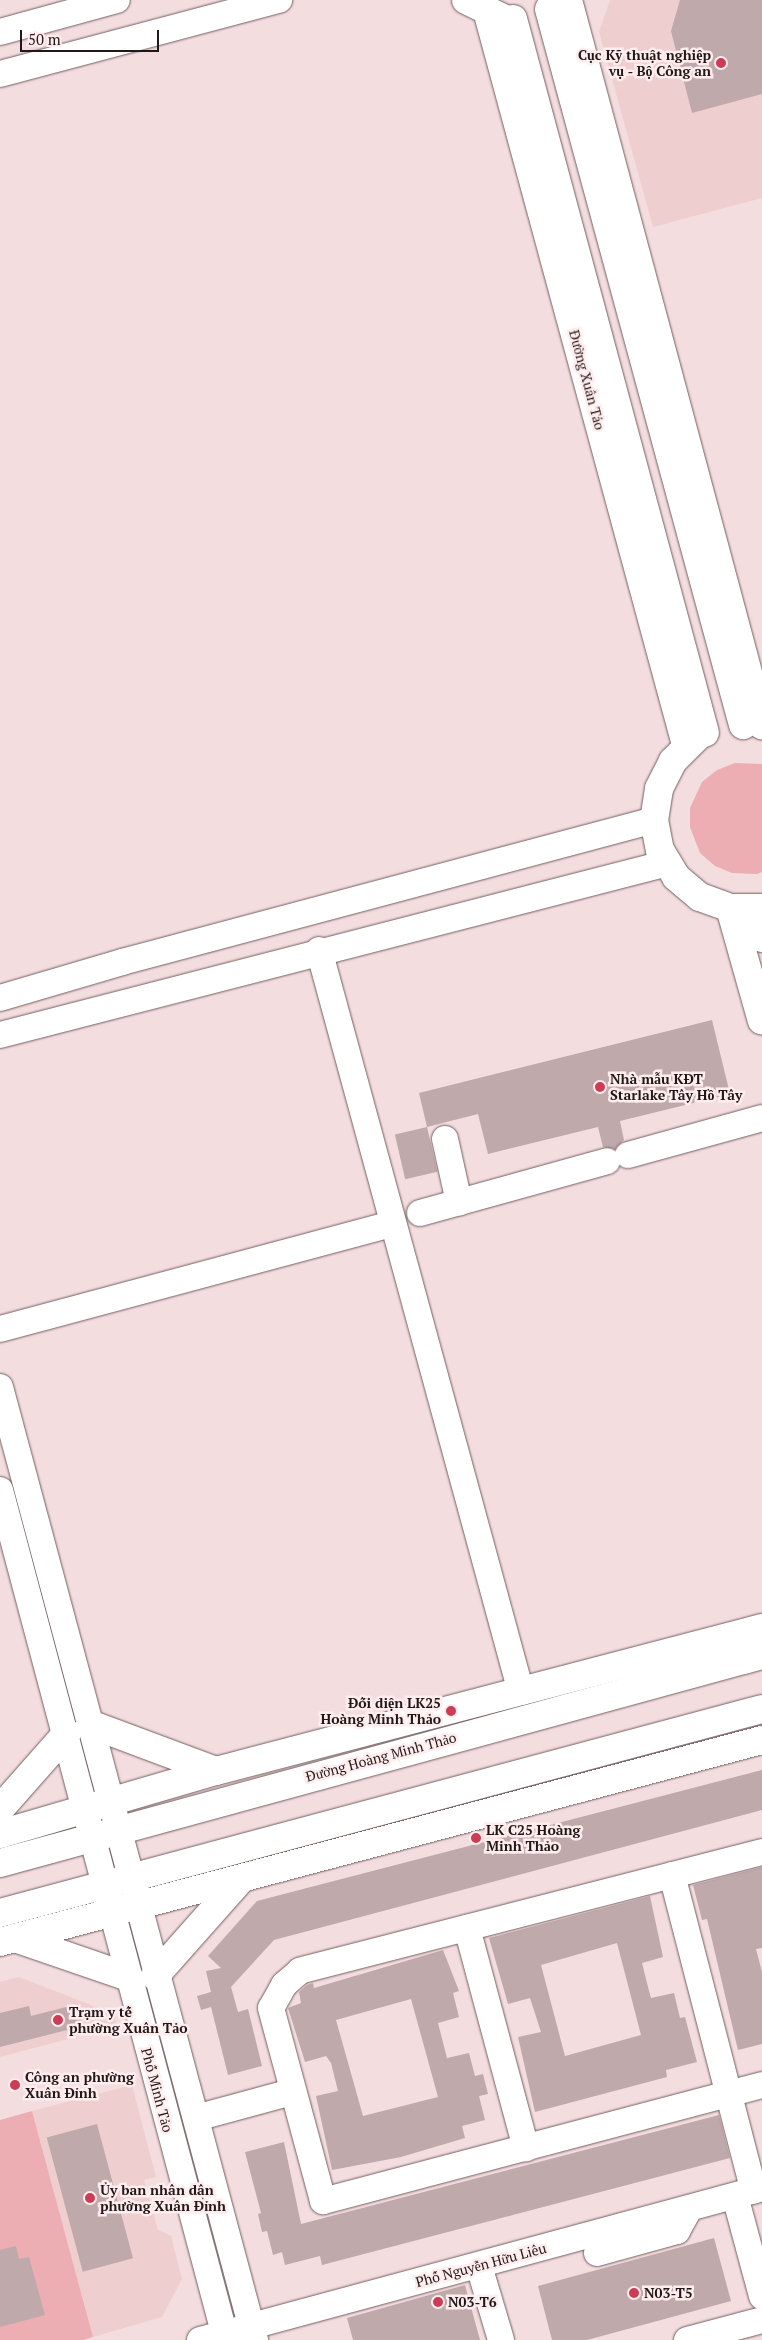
<!DOCTYPE html>
<html>
<head>
<meta charset="utf-8">
<style>
  body { margin:0 }
  #map { position:relative; width:762px; height:2340px; overflow:hidden; background:#f4ddde; font-family:"PT Serif",serif }
  div>[style] { position:absolute }
  .built>* { inset:0; background:#eececf }
  .green>* { inset:0; background:#ecaeb2 }
  .building>* { inset:0; background:#bfa9aa; transform-origin:0 0 }
  .roads { filter:drop-shadow(0 0 1px #725e5f) drop-shadow(0 0 1px #725e5f) }
  .minor>* { height:26px; margin:-13px; padding:0 13px; transform-origin:13px; border-radius:13px; background:#fff }
  .major>* { height:28px; margin:-14px; padding:0 14px; transform-origin:14px; border-radius:14px; background:#fff }
  .dots>* { width:14px; height:14px; translate:-50% -50%; box-sizing:border-box; border:2px solid #ffeced; border-radius:50% }
  span { translate:-50% -50%; white-space:nowrap; text-align:center; line-height:1.15; -webkit-text-stroke:5px #ffeced; paint-order:stroke }
  .poi-label { font-size:14px; color:#201818; font-weight:700 }
  .right { translate:-100% -50%; text-align:right }
  .left { translate:0 -50%; text-align:left }
  .street-label { font-size:14px; color:#201818 }
  .scale { position:absolute; left:20px; top:30px; width:139px; height:22px; box-sizing:border-box; border:2px solid #201818; border-top:0; padding-left:6px; font-size:15px; line-height:18px; white-space:nowrap; color:#201818; -webkit-text-stroke:4px #ffeced; paint-order:stroke }
</style>
</head>
<body>
<div id="map">
  <div class="built">
    <i style="clip-path:polygon(610px 0,762px 0,762px 198px,653px 227px,599px 32px)"></i>
    <i style="clip-path:polygon(19px 1977px,114px 2014px,117px 2026px,0 2057px,0 1982px)"></i>
    <i style="clip-path:polygon(132px 2085px,156px 2177px,144px 2180px,158px 2230px,171px 2236px,182px 2279px,162px 2317px,93px 2337px,32px 2111px)"></i>
  </div>
  <div class="green">
    <i style="clip-path:polygon(735px 763px,762px 764px,762px 872px,757px 874px,732px 873px,715px 866px,700px 853px,690px 827px,690px 808px,702px 782px,717px 770px)"></i>
    <i style="clip-path:polygon(32px 2111px,93px 2337px,83px 2340px,0 2340px,0 2120px)"></i>
  </div>
  <div class="building">
    <i style="clip-path:polygon(680px 0,762px 0,762px 94px,692px 113px,671px 31px)"></i>
    <i style="clip-path:polygon(712px 1020px,730px 1094px,620px 1121px,624px 1140px,615px 1149px,603px 1147px,598px 1127px,488px 1154px,478px 1114px,427px 1127px,419px 1093px)"></i>
    <i style="left:427px;top:1127px;width:46px;height:33px;rotate:77deg"></i>
    <i style="clip-path:polygon(762px 1770px,762px 1810px,274px 1940px,231px 1987px,238px 2012px,248px 2009px,262px 2066px,228px 2075px,211px 2007px,201px 2010px,197px 1996px,211px 1992px,206px 1971px,221px 1968px,208px 1956px,257px 1901px)"></i>
    <i style="clip-path:polygon(762px 1867px,762px 1948px,756px 1949px,762px 1972px,762px 2044px,738px 2050px,707px 1919px,702px 1920px,693px 1885px)"></i>
    <i style="clip-path:polygon(evenodd,650px 1896px,663px 1957px,642px 1963px,649px 1991px,651px 1998px,674px 1993px,680px 2018px,685px 2017px,697px 2062px,666px 2070px,667px 2077px,535px 2112px,518px 2037px,541px 2032px,530px 1998px,508px 2004px,489px 1938px,650px 1896px,617px 1943px,641px 2035px,565px 2056px,541px 1965px,617px 1943px)"></i>
    <i style="clip-path:polygon(evenodd,443px 1950px,459px 1991px,453px 1993px,459px 2017px,438px 2023px,447px 2058px,469px 2053px,475px 2076px,483px 2074px,488px 2094px,479px 2096px,485px 2120px,462px 2126px,465px 2138px,401px 2157px,332px 2170px,316px 2096px,338px 2091px,331px 2063px,326px 2056px,305px 2062px,288px 2008px,301px 2003px,299px 1992px,307px 1985px,313px 1983px,314px 1988px,443px 1950px,411px 1999px,438px 2097px,363px 2116px,336px 2020px,411px 1999px)"></i>
    <i style="clip-path:polygon(78px 2004px,83px 2026px,0 2047px,0 2013px,29px 2006px,31px 2016px)"></i>
    <i style="clip-path:polygon(719px 2115px,730px 2158px,322px 2265px,320px 2256px,285px 2265px,282px 2252px,273px 2255px,267px 2231px,262px 2232px,258px 2214px,261px 2213px,245px 2152px,284px 2142px,301px 2224px)"></i>
    <i style="left:97px;top:2124px;width:139px;height:52px;rotate:75deg"></i>
    <i style="clip-path:polygon(714px 2238px,731px 2301px,587px 2340px,552px 2340px,538px 2286px)"></i>
    <i style="clip-path:polygon(16px 2246px,19px 2259px,29px 2257px,45px 2315px,0 2327px,0 2250px)"></i>
    <i style="clip-path:polygon(465px 2285px,480px 2340px,353px 2340px,347px 2318px)"></i>
  </div>
  <div class="roads">
    <div class="minor">
      <i style="left:0;top:32px;width:121px;rotate:-15.3deg"></i>
      <i style="left:0;top:74px;width:289px;rotate:-14.9deg"></i>
      <i style="left:319px;top:950px;width:769px;rotate:74.77deg"></i>
      <i style="left:0;top:998px;width:127px;rotate:-16.4deg"></i>
      <i style="left:122px;top:962px;width:551px;rotate:-14.94deg"></i>
      <i style="left:0;top:1035px;width:690px;rotate:-14.44deg"></i>
      <i style="left:445px;top:1139px;width:65px;rotate:77.5deg"></i>
      <i style="left:628px;top:1155px;width:139px;rotate:-15.4deg"></i>
      <i style="left:420px;top:1213px;width:194px;rotate:-15.5deg"></i>
      <i style="left:0;top:1329px;width:405px;rotate:-15deg"></i>
      <i style="left:0;top:1387px;width:987px;rotate:75.02deg"></i>
      <i style="left:0;top:1490px;width:880px;rotate:75.11deg"></i>
      <i style="left:762px;top:1852px;width:477px;rotate:165.6deg"></i>
      <i style="left:300px;top:1971px;width:21px;rotate:139deg"></i>
      <i style="left:284px;top:1985px;width:26px;rotate:119deg"></i>
      <i style="left:271px;top:2008px;width:200px;rotate:74.9deg"></i>
      <i style="left:323px;top:2201px;width:454px;rotate:-14.8deg"></i>
      <i style="left:672px;top:1875px;width:326px;rotate:75.5deg"></i>
      <i style="left:467px;top:1928px;width:228px;rotate:75deg"></i>
      <i style="left:196px;top:2118px;width:99px;rotate:-15.2deg"></i>
      <i style="left:735px;top:2196px;width:104px;rotate:74.9deg"></i>
      <i style="left:597px;top:2253px;width:83px;rotate:-15.4deg"></i>
      <i style="left:677px;top:2231px;width:26px;rotate:-61deg"></i>
      <i style="left:479px;top:2266px;width:77px;rotate:73.4deg"></i>
      <i style="left:200px;top:2340px;width:582px;rotate:-15.13deg"></i>
      <i style="left:687px;top:2340px;width:78px;rotate:-14.9deg"></i>
    </div>
    <div class="major">
      <i style="left:466px;top:0;width:43px;rotate:26deg"></i>
      <i style="left:568px;top:0;width:751px;rotate:75.02deg"></i>
      <i style="left:549px;top:9px;width:742px;rotate:74.84deg"></i>
      <i style="left:488px;top:14px;width:757px;rotate:74.84deg"></i>
      <i style="left:513px;top:19px;width:739px;rotate:74.95deg"></i>
      <i style="left:699px;top:735px;width:37px;rotate:135deg"></i>
      <i style="left:673px;top:761px;width:31px;rotate:117deg"></i>
      <i style="left:659px;top:789px;width:31px;rotate:99deg"></i>
      <i style="left:654px;top:820px;width:31px;rotate:79deg"></i>
      <i style="left:660px;top:850px;width:31px;rotate:59deg"></i>
      <i style="left:676px;top:877px;width:31px;rotate:40deg"></i>
      <i style="left:700px;top:897px;width:32px;rotate:20deg"></i>
      <i style="left:730px;top:908px;width:32px"></i>
      <i style="left:730px;top:908px;width:117px;rotate:74.2deg"></i>
      <i style="left:754px;top:909px;width:30px;rotate:75deg"></i>
      <i style="left:90px;top:1724px;width:134px;rotate:20.5deg"></i>
      <i style="left:0;top:1809px;width:101px;rotate:-48.6deg"></i>
      <i style="left:0;top:1834px;width:225px;rotate:-16.3deg"></i>
      <i style="left:216px;top:1771px;width:564px;rotate:-14.68deg"></i>
      <i style="left:0;top:1863px;width:790px;rotate:-15.27deg"></i>
      <i style="left:0;top:1913px;width:789px;rotate:-14.99deg"></i>
      <i style="left:15px;top:1938px;width:120px;rotate:19deg"></i>
      <i style="left:0;top:1942px;width:788px;rotate:-14.85deg"></i>
      <i style="left:155px;top:1976px;width:130px;rotate:-48.4deg"></i>
    </div>
  </div>
  <div class="dots">
    <i style="left:721px;top:63px;background:#cc3c56"></i>
    <i style="left:600px;top:1087px;background:#cc3c56"></i>
    <i style="left:451px;top:1711px;background:#cc3c56"></i>
    <i style="left:476px;top:1838px;background:#cc3c56"></i>
    <i style="left:58px;top:2020px;background:#cc3c56"></i>
    <i style="left:15px;top:2085px;background:#cc3c56"></i>
    <i style="left:90px;top:2198px;background:#cc3c56"></i>
    <i style="left:634px;top:2293px;background:#cc3c56"></i>
    <i style="left:438px;top:2302px;background:#cc3c56"></i>
  </div>
  <div class="poi-label">
    <span class="right" style="left:711px;top:63px">Cục Kỹ thuật nghiệp<br>vụ - Bộ Công an</span>
    <span class="left" style="left:610px;top:1087px">Nhà mẫu KĐT<br>Starlake Tây Hồ Tây</span>
    <span class="right" style="left:441px;top:1711px">Đối diện LK25<br>Hoàng Minh Thảo</span>
    <span class="left" style="left:486px;top:1838px">LK C25 Hoàng<br>Minh Thảo</span>
    <span class="left" style="left:69px;top:2020px">Trạm y tế<br>phường Xuân Tảo</span>
    <span class="left" style="left:25px;top:2085px">Công an phường<br>Xuân Đỉnh</span>
    <span class="left" style="left:100px;top:2198px">Ủy ban nhân dân<br>phường Xuân Đỉnh</span>
    <span class="left" style="left:644px;top:2293px">N03-T5</span>
    <span class="left" style="left:448px;top:2302px">N03-T6</span>
  </div>
  <div class="street-label">
    <span style="left:587px;top:380px;rotate:75deg">Đường Xuân Tảo</span>
    <span style="left:381px;top:1757px;rotate:-15deg">Đường Hoàng Minh Thảo</span>
    <span style="left:157px;top:2090px;rotate:75deg">Phố Minh Tảo</span>
    <span style="left:481px;top:2265px;rotate:-15deg">Phố Nguyễn Hữu Liêu</span>
  </div>
  <div class="scale">50 m</div>
</div>
</body>
</html>
